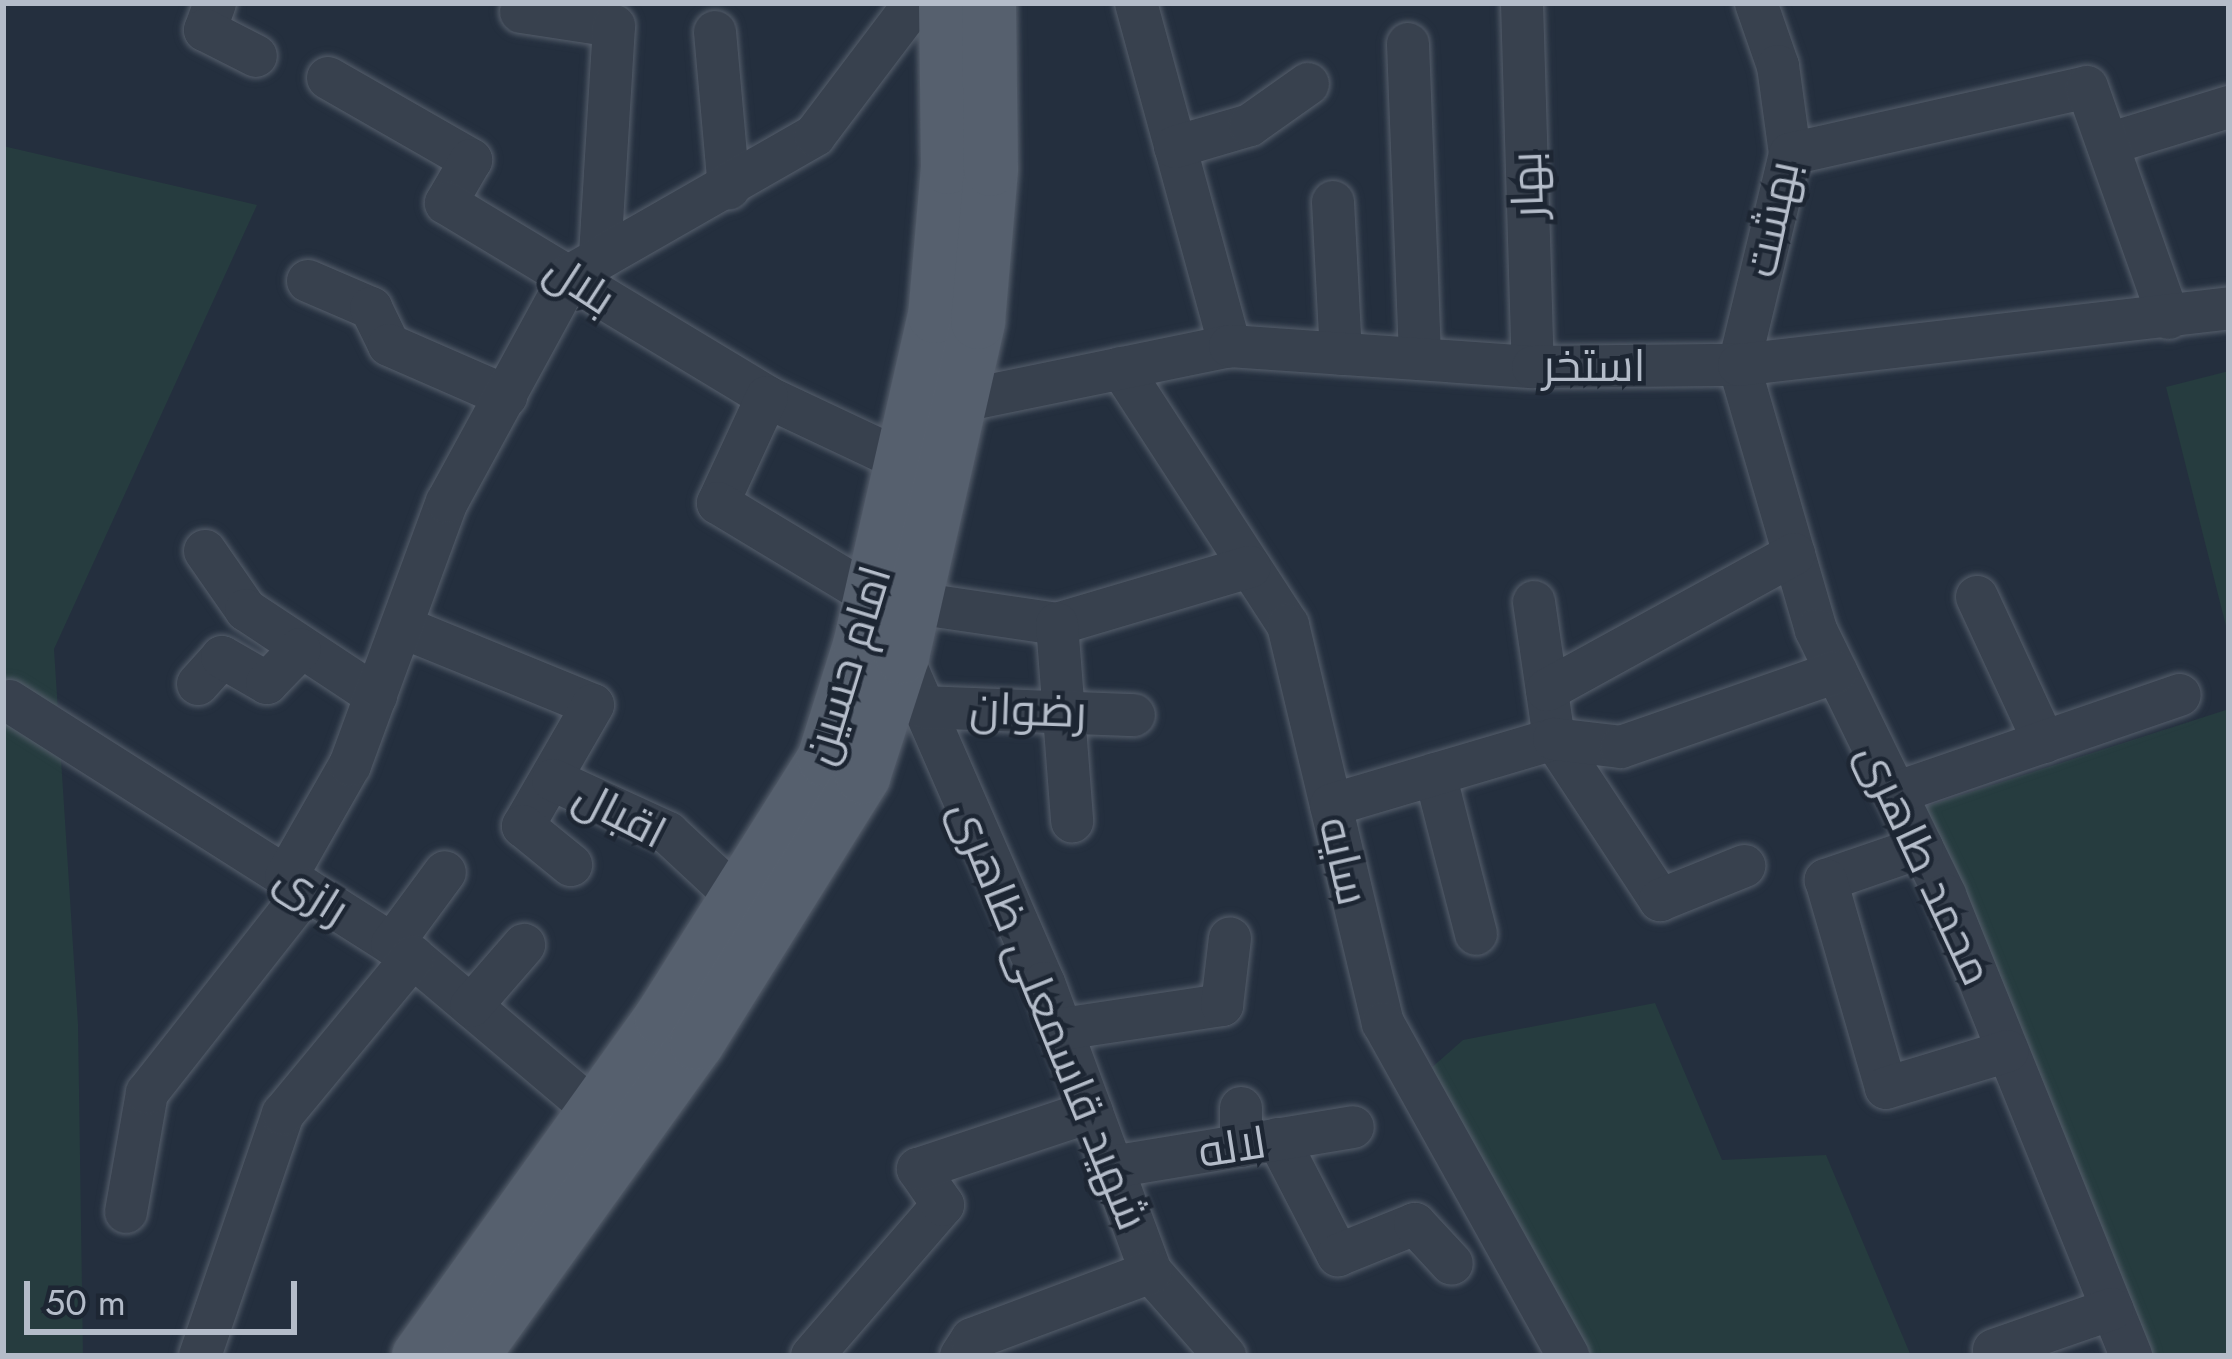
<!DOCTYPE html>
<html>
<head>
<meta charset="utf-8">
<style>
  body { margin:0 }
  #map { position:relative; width:2232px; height:1359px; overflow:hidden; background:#242f3e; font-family:Jost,Cairo,sans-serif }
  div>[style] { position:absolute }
  .green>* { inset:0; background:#263c3f }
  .roads { filter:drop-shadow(0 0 3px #565f6c) drop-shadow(0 0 3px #565f6c) }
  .minor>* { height:42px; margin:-21px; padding:0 21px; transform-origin:21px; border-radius:21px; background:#38414e }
  .major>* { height:54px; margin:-27px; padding:0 27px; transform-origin:27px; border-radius:27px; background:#56606e }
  span { translate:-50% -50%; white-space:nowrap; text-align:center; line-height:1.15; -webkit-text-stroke:9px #1d2633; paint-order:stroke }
  .street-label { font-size:45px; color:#b4bcc9 }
  .frame { position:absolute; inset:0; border:6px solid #b4bcc9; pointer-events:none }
  .scale { position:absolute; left:24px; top:1281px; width:273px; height:54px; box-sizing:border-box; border:6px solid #b4bcc9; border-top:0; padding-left:15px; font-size:36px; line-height:42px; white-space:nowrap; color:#b4bcc9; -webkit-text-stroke:9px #1d2633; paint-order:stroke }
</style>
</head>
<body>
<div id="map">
  <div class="green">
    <i style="clip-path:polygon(3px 146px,257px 205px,54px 649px,78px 1024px,83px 1356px,3px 1356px)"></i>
    <i style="clip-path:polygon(2229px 371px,2229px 638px,2166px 387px)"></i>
    <i style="clip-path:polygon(2229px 709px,2229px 1356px,2151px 1356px,1924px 807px)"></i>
    <i style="clip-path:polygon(1655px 1003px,1722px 1160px,1826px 1155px,1911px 1356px,1553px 1356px,1404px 1092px,1463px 1040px)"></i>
  </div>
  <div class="roads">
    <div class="minor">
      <i style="left:215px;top:3px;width:29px;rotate:110deg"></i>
      <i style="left:205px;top:30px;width:57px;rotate:27deg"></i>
      <i style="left:1136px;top:3px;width:356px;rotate:74.7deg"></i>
      <i style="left:1522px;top:3px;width:364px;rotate:88.3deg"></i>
      <i style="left:1756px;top:3px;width:67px;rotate:70.8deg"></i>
      <i style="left:1778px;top:66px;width:89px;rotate:82.2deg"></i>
      <i style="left:1790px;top:154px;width:217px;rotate:103.6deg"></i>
      <i style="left:1739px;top:365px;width:276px;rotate:73.8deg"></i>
      <i style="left:1816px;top:630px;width:295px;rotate:64deg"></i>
      <i style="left:1945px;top:895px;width:497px;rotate:68deg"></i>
      <i style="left:521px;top:12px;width:94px;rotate:8.6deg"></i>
      <i style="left:614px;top:26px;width:231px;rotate:93.5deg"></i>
      <i style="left:715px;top:32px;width:157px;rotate:84.9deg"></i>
      <i style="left:1408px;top:44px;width:315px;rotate:87.8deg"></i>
      <i style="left:328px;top:78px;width:165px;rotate:29.8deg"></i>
      <i style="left:471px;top:160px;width:50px;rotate:120.2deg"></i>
      <i style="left:446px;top:203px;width:375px;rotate:31.1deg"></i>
      <i style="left:767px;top:397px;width:153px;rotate:25.2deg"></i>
      <i style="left:2111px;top:143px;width:123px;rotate:-17deg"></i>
      <i style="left:1175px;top:147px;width:78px;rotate:-16.3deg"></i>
      <i style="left:1250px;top:125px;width:71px;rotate:-35.3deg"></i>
      <i style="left:1790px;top:154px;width:304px;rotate:-12.7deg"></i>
      <i style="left:2087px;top:87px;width:245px;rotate:70.5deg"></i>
      <i style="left:1333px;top:202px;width:152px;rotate:87deg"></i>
      <i style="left:308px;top:281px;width:69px;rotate:23.2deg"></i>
      <i style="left:371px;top:308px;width:41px;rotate:64.1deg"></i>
      <i style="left:389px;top:345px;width:128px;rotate:23.6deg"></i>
      <i style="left:1121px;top:368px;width:306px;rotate:57deg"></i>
      <i style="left:1288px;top:625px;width:409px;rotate:76.6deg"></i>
      <i style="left:1383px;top:1023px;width:381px;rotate:60.9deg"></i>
      <i style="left:767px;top:397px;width:117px;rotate:114.8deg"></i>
      <i style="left:718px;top:503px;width:180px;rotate:31.1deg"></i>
      <i style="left:962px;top:401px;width:274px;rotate:-11.6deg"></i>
      <i style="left:1230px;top:346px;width:304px;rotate:4deg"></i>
      <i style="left:1533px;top:367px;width:206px;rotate:-0.6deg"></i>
      <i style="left:1739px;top:365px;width:493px;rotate:-6.6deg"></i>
      <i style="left:205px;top:551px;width:72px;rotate:55.2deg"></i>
      <i style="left:246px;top:610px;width:156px;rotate:33.5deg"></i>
      <i style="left:1977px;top:597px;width:160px;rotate:65.2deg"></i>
      <i style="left:1534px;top:602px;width:138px;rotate:81.7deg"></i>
      <i style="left:1554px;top:739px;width:193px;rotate:56.6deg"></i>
      <i style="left:1660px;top:900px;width:91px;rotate:-22deg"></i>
      <i style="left:915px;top:603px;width:144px;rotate:8.4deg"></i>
      <i style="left:1057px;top:624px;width:201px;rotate:-16.5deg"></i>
      <i style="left:1057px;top:624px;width:198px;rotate:85.6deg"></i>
      <i style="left:402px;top:627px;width:206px;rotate:22.2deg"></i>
      <i style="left:593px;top:705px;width:140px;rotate:120deg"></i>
      <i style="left:523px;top:826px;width:62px;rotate:39.1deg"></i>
      <i style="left:902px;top:657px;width:356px;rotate:66.5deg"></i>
      <i style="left:1044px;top:983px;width:308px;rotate:69.7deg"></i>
      <i style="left:1151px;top:1272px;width:112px;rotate:48.6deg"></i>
      <i style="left:198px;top:684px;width:36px;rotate:-48deg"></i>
      <i style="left:222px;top:657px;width:52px;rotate:30deg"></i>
      <i style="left:267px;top:683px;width:47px;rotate:-45.9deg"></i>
      <i style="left:1547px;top:690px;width:282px;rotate:-28.8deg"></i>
      <i style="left:9px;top:701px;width:478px;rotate:32.4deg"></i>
      <i style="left:413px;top:957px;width:238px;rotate:40.2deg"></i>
      <i style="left:923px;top:707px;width:211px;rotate:2.2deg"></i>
      <i style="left:1435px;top:774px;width:165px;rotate:75.6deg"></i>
      <i style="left:553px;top:780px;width:127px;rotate:24.7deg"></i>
      <i style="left:668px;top:833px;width:97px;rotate:42.9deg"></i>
      <i style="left:1895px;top:793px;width:301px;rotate:-19deg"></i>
      <i style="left:1331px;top:805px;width:233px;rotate:-16.5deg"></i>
      <i style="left:1554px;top:739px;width:67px;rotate:6.8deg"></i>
      <i style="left:1621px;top:747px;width:228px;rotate:-19.2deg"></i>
      <i style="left:1922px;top:847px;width:102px;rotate:161deg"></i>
      <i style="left:1826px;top:880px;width:216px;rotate:73.9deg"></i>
      <i style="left:1886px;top:1088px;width:127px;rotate:-16.9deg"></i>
      <i style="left:286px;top:877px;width:129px;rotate:-60.3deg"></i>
      <i style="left:350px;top:765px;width:280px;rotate:-69.8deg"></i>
      <i style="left:447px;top:502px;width:259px;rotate:-61.4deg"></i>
      <i style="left:571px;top:275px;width:281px;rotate:-29.8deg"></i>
      <i style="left:815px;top:135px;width:166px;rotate:-52.9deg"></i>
      <i style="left:392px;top:944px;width:89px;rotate:-53.6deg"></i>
      <i style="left:471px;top:1006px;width:81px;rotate:-49deg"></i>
      <i style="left:1062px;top:1029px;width:162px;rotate:-8.5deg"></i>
      <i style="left:1222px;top:1005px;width:67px;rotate:-83.2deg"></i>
      <i style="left:1241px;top:1108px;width:38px;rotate:90deg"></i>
      <i style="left:1278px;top:1139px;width:131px;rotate:62.7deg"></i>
      <i style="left:1338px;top:1255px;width:83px;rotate:-21.9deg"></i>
      <i style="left:1415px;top:1224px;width:54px;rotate:47.2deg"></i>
      <i style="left:1112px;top:1167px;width:244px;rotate:-9.4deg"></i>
      <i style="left:126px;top:1212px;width:121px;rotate:-80deg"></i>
      <i style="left:147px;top:1093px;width:258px;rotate:-51.8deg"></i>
      <i style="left:1994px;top:1350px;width:125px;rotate:-19.2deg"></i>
      <i style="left:200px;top:1356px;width:256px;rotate:-71.1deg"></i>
      <i style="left:283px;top:1114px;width:204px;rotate:-50.4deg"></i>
      <i style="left:812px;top:1356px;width:200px;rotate:-49.1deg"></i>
      <i style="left:943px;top:1205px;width:44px;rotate:-124.8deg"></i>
      <i style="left:918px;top:1169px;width:183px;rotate:-18.4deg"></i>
      <i style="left:961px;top:1356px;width:20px;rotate:-57deg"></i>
      <i style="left:972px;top:1339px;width:191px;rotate:-20.5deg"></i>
    </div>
    <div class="major">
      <i style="left:419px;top:1356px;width:416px;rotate:-54.4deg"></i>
      <i style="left:661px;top:1018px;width:306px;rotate:-57.8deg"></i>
      <i style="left:824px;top:759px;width:120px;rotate:-72.5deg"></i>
      <i style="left:860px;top:645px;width:337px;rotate:-77.2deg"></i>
      <i style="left:935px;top:316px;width:150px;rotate:-85deg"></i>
      <i style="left:948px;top:167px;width:164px;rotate:-90.7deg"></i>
      <i style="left:472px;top:1356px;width:385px;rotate:-54.3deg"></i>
      <i style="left:697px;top:1043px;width:314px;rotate:-58deg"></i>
      <i style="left:863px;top:777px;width:126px;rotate:-72deg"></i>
      <i style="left:902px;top:657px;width:344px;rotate:-77.2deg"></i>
      <i style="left:978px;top:322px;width:154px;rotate:-85.1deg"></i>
      <i style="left:991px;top:169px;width:166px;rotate:-90.7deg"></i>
    </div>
  </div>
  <div class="street-label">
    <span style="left:1527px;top:185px;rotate:-92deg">بهار</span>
    <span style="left:1772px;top:219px;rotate:-78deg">بهشت</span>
    <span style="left:580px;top:284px;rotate:33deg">بلال</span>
    <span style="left:1594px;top:366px">استخر</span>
    <span style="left:847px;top:665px;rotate:-73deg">امام حسین</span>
    <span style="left:1028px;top:710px;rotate:2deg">رضوان</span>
    <span style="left:620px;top:814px;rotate:27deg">اقبال</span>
    <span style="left:1344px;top:861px;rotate:77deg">سایه</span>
    <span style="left:1925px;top:864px;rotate:65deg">محمد طاهری</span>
    <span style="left:312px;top:893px;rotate:32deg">رازی</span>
    <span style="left:1049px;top:1015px;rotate:68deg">شهید قاسمعلی ظاهری</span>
    <span style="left:1232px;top:1147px;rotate:-9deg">لاله</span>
  </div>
  <div class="frame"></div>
  <div class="scale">50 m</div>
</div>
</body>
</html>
